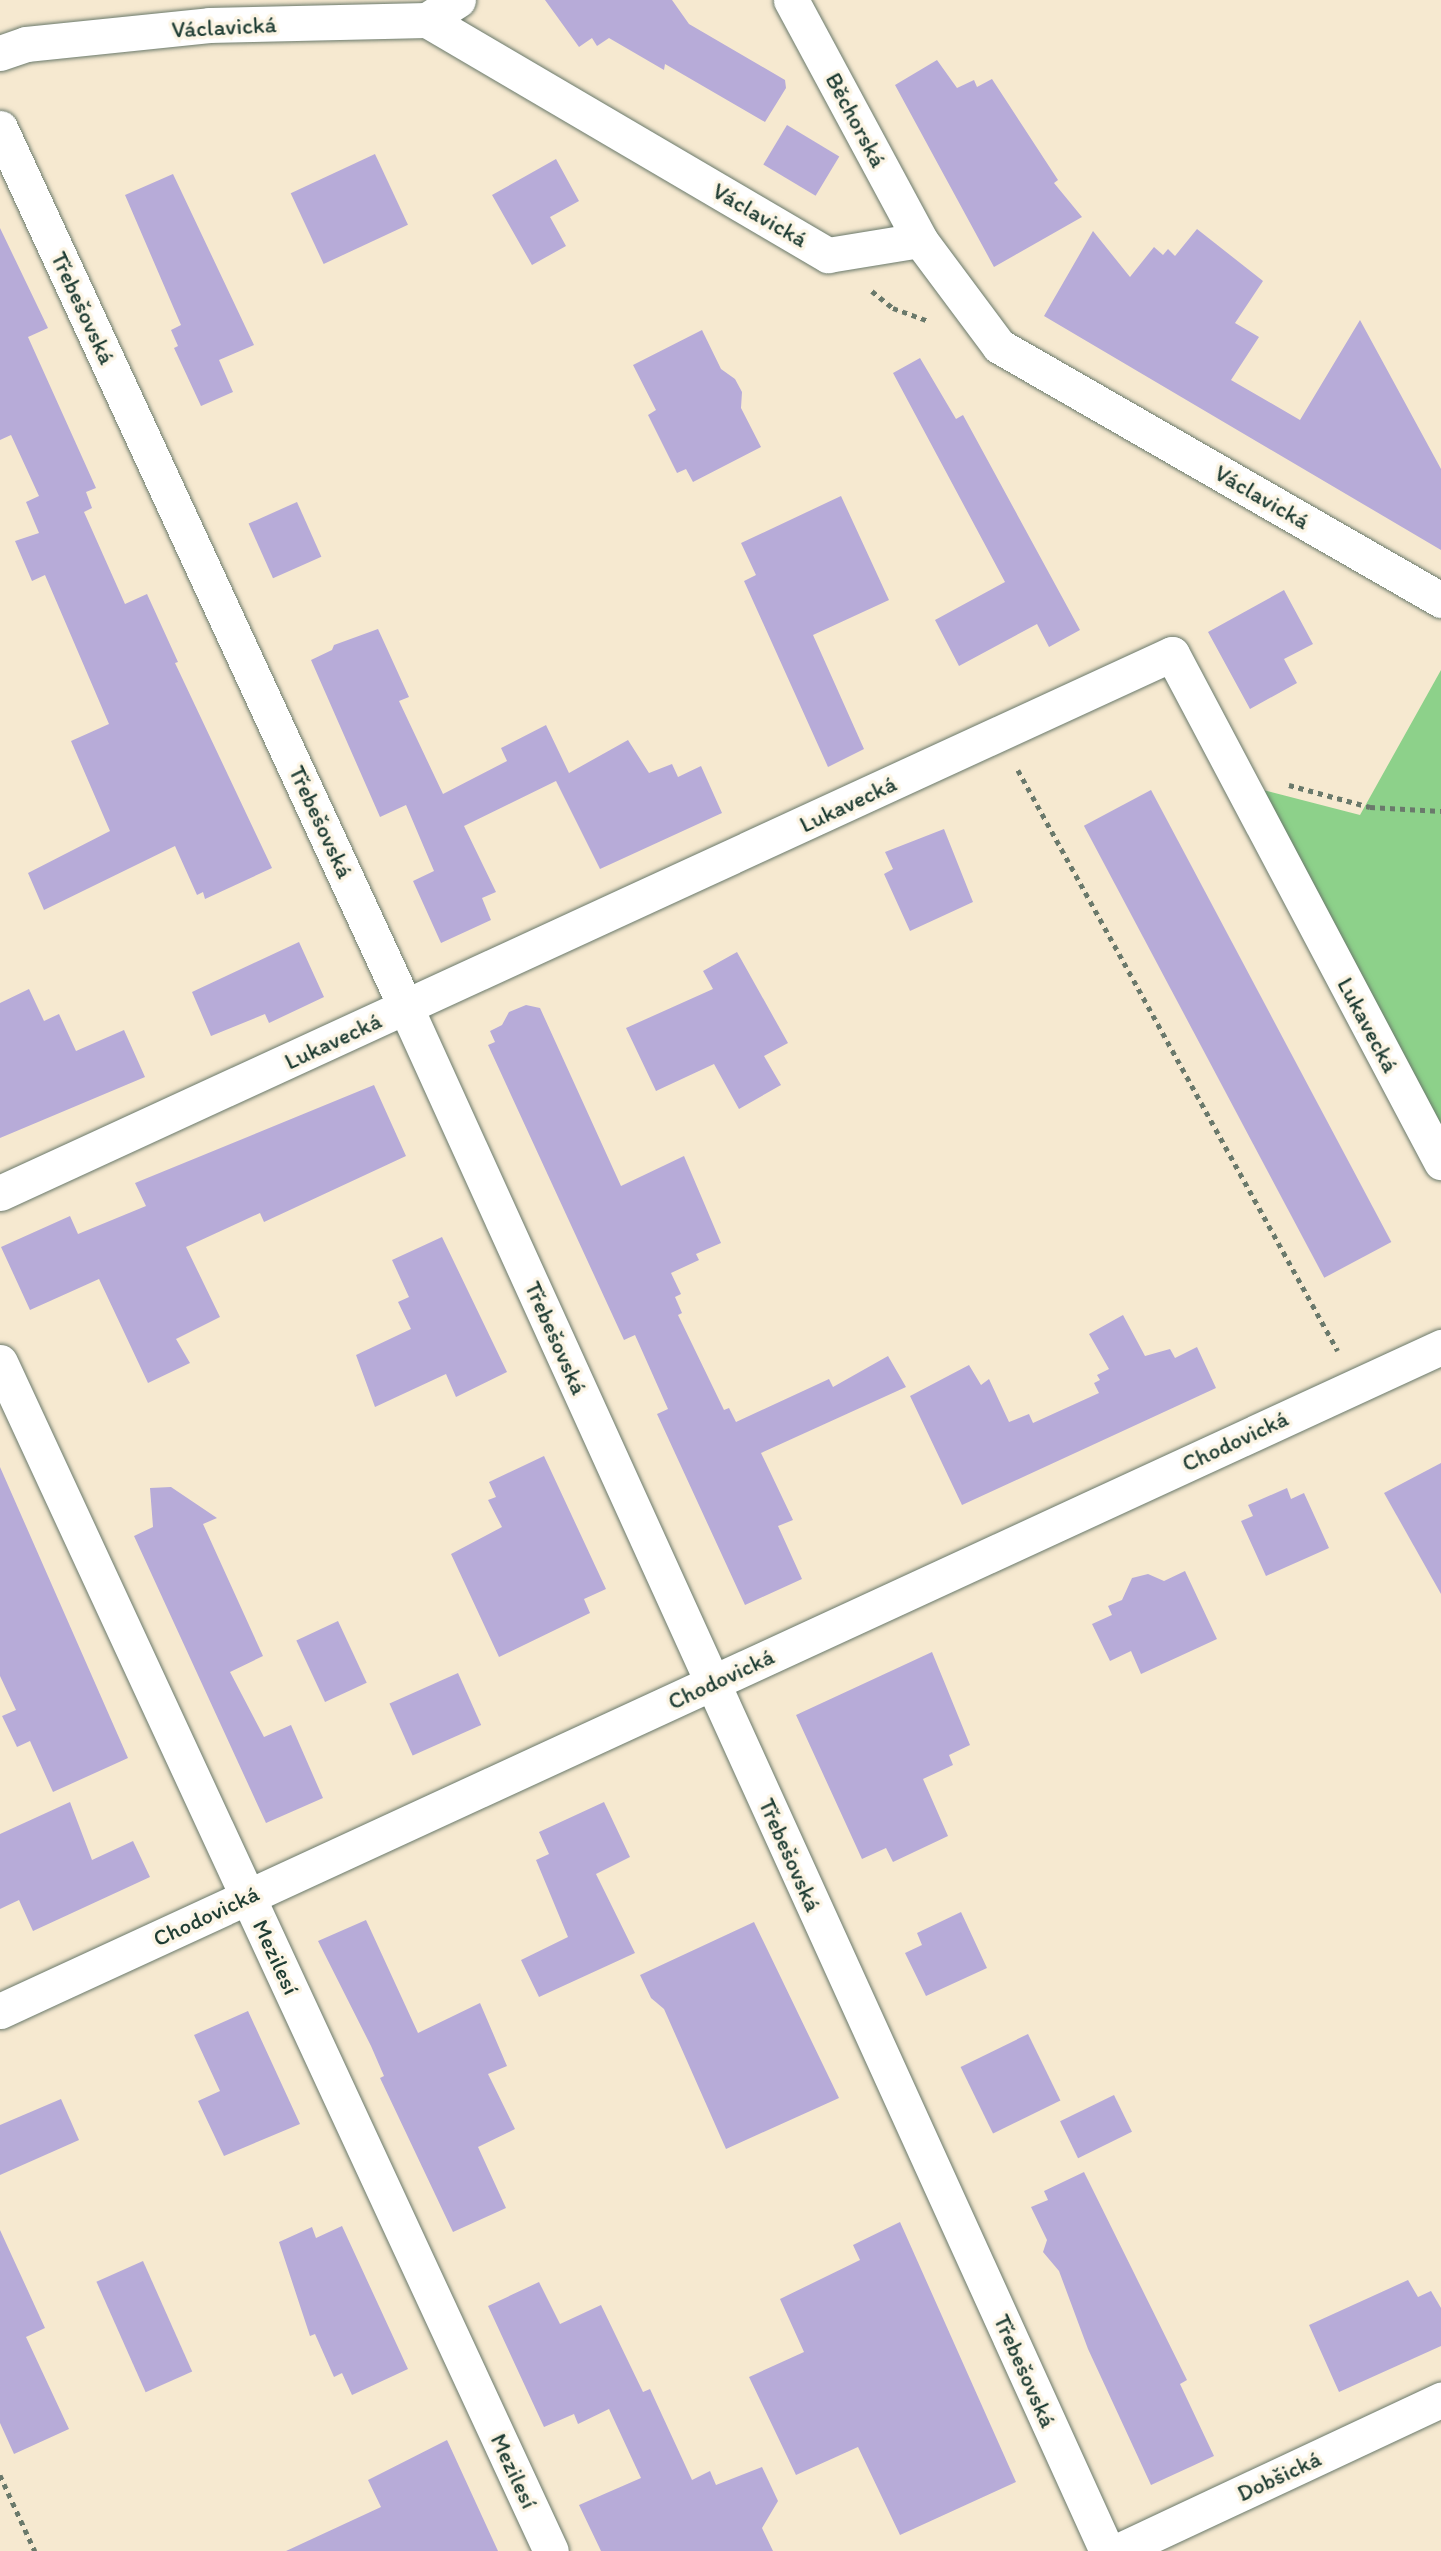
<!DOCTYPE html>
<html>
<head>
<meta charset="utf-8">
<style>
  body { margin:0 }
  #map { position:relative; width:1441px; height:2551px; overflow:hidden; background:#f6e9d0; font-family:Itim,sans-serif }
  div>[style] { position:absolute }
  .green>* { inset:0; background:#8dd18a }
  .building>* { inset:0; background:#b7abd8; transform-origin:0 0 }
  .path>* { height:4.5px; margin-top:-2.25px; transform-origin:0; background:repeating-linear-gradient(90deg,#6a796b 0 5px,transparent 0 10px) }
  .roads { filter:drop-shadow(0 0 2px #6a796b) drop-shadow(0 0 2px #6a796b) }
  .minor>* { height:35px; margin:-17.5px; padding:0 17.5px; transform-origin:17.5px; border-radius:17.5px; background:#fff }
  span { translate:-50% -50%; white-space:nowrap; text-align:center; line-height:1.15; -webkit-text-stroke:7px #fcf5e5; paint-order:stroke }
  .street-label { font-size:23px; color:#1f3d34 }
</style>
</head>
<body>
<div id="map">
  <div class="green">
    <i style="clip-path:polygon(1441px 670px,1441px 1128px,1263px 790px,1360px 815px)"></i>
  </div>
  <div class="building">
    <i style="clip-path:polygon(545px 0,672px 0,689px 24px,785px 80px,786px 88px,765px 122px,665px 64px,664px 70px,609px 38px,597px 46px,592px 38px,579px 47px)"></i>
    <i style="clip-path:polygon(937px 60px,957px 88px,974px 80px,977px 87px,992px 79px,1058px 180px,1054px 183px,1082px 217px,994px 267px,895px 85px)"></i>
    <i style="left:787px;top:125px;width:61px;height:46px;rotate:31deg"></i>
    <i style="left:375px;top:154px;width:78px;height:93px;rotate:65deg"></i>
    <i style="clip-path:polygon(556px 159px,579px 201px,550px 217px,566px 246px,532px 265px,492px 195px)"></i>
    <i style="clip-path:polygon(173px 174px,254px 345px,219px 360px,233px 392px,201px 406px,174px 348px,178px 346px,171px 330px,181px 325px,125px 195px)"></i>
    <i style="clip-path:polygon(0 228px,48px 328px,28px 337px,96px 488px,86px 492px,92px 508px,84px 512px,125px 604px,147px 594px,178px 662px,175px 663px,272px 868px,205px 899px,203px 892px,197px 895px,175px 846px,44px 910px,28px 873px,110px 831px,71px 741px,109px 724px,45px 575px,32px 581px,15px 541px,39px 533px,26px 502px,39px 496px,11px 435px,0 440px)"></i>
    <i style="clip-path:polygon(1197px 229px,1263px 281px,1235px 323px,1259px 337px,1231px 380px,1300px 420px,1360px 320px,1441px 469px,1441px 550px,1044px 316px,1093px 231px,1130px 277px,1154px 247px,1163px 255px,1168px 249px,1175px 256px)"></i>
    <i style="clip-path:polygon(702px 330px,721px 369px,735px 379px,742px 392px,741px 408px,761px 447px,693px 482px,686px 469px,677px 473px,648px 415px,656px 410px,633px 365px)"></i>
    <i style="clip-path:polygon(920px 358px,956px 419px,963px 415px,1080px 630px,1049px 647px,1037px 624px,959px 666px,935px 620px,1005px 582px,893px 373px)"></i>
    <i style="clip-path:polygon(841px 496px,889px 600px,813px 635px,864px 749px,828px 767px,744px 581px,756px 575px,741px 543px)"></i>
    <i style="left:297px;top:502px;width:60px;height:53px;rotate:66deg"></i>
    <i style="clip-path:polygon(1284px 590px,1313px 644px,1284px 659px,1297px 683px,1250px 709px,1208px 632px)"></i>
    <i style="clip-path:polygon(378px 629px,409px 697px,399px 701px,443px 794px,507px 761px,501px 748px,546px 725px,569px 773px,628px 740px,649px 773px,672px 764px,678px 777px,701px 766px,722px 813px,600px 869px,556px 781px,464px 826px,496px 892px,482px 898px,491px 920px,441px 943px,413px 881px,434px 871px,406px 805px,380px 817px,311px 660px,332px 650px,334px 645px)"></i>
    <i style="left:1151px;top:790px;width:512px;height:76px;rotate:62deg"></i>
    <i style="clip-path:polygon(944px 829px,973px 902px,910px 931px,884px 874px,893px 869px,885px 852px)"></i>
    <i style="clip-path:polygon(299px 942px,324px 997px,269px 1023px,265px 1014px,211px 1036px,192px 992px)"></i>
    <i style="clip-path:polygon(737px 952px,788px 1043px,764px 1056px,781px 1085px,739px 1109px,714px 1064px,656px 1091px,626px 1028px,713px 989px,703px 971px)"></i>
    <i style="clip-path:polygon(29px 989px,44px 1021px,59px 1014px,76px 1051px,124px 1030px,145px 1077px,0 1138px,0 1003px)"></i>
    <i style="clip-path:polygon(526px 1005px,540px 1008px,621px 1186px,684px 1156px,721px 1243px,696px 1254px,699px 1260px,671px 1273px,681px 1294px,675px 1297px,682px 1313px,678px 1315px,724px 1410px,729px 1408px,736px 1422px,829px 1379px,833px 1387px,888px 1356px,906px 1387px,761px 1453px,793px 1520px,778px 1526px,802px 1579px,745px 1605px,657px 1414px,668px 1409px,635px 1335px,624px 1340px,488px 1045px,495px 1042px,490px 1031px,502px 1025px,509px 1012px)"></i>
    <i style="clip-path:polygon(374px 1085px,406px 1156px,264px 1222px,260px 1213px,186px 1247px,220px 1317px,176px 1339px,190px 1363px,148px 1383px,99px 1279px,30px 1310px,1px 1247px,70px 1216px,78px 1234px,146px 1206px,135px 1183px)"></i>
    <i style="clip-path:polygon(442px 1237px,507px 1372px,456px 1397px,446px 1374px,375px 1407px,356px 1355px,411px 1329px,398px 1302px,409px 1297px,392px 1260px)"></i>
    <i style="clip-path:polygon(1123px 1315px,1145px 1356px,1170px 1349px,1175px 1358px,1197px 1347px,1216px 1388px,962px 1505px,910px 1396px,969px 1365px,981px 1385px,989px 1379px,1009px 1422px,1029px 1414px,1033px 1423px,1099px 1393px,1094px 1383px,1100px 1380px,1097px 1375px,1109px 1369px,1089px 1334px)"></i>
    <i style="clip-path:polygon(544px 1456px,606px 1589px,584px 1599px,590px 1613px,499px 1657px,451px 1554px,502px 1527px,488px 1500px,496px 1497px,489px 1482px)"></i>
    <i style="clip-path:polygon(1441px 1463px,1441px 1594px,1384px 1493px)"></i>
    <i style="clip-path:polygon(0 1467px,128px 1758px,53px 1792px,30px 1741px,17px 1747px,2px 1716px,16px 1710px,0 1676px)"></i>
    <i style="clip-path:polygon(171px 1487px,217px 1518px,203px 1524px,263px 1656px,230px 1672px,264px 1737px,291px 1725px,323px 1798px,266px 1823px,134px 1536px,153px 1527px,150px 1488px)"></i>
    <i style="clip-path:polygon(1287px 1488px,1291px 1499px,1304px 1493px,1329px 1548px,1266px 1576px,1241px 1521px,1253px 1516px,1248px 1505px)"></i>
    <i style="clip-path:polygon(1185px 1571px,1217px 1639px,1141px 1674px,1131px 1651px,1110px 1661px,1092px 1624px,1112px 1615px,1108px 1606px,1122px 1600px,1132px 1578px,1148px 1574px,1164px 1581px)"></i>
    <i style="left:338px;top:1621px;width:68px;height:46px;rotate:65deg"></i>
    <i style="clip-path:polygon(932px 1652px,970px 1745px,949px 1755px,953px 1765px,923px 1779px,948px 1836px,893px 1862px,886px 1848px,862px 1859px,796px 1715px)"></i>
    <i style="left:458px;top:1673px;width:57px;height:75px;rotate:66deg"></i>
    <i style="clip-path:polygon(70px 1802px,92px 1860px,133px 1841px,150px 1877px,33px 1931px,19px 1900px,0 1909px,0 1834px)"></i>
    <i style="clip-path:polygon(604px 1802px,630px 1857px,596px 1874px,635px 1953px,539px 1997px,521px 1960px,568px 1937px,536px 1860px,549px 1854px,539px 1832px)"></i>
    <i style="clip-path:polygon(961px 1912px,987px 1968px,926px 1996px,905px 1953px,922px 1945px,917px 1933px)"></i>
    <i style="clip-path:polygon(366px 1920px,418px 2033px,480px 2003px,507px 2066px,488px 2074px,515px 2129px,478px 2147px,506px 2208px,453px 2232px,380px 2078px,384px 2076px,371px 2046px,318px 1941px)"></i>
    <i style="clip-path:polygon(754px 1922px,839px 2098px,726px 2149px,664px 2009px,651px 1998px,640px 1975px)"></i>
    <i style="clip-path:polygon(248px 2011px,300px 2124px,224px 2156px,198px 2101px,220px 2091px,194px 2035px)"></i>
    <i style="left:1028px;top:2034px;width:74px;height:75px;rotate:64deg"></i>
    <i style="left:1114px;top:2095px;width:41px;height:60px;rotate:64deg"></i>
    <i style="clip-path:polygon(61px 2099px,79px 2140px,0 2175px,0 2125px)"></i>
    <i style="clip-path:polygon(1084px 2172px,1187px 2380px,1180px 2384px,1214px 2456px,1151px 2485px,1088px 2349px,1059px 2271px,1043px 2252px,1047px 2240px,1031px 2207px,1048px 2200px,1044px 2191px)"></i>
    <i style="clip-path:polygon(900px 2222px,1016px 2482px,900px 2535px,858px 2447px,796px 2475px,749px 2377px,804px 2352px,780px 2299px,860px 2260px,853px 2245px)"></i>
    <i style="clip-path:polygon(342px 2226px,408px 2369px,352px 2395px,342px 2373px,334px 2377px,315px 2334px,310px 2336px,279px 2242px,312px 2227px,316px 2238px)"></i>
    <i style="clip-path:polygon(0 2230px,45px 2328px,26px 2337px,69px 2429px,14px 2454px,0 2423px)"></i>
    <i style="left:143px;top:2261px;width:121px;height:51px;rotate:66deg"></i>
    <i style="clip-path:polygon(1408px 2280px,1418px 2297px,1431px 2291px,1441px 2308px,1441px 2346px,1339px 2392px,1309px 2325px)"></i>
    <i style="clip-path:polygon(539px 2282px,560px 2324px,601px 2305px,643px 2392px,650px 2389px,692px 2480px,710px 2471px,716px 2485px,762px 2467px,778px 2501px,762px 2528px,773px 2551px,601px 2551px,579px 2505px,641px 2478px,609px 2409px,578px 2424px,574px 2414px,544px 2427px,488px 2306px)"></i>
    <i style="clip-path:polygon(447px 2440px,498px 2551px,286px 2551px,381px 2507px,368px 2480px)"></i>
  </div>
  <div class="path">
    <i style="left:872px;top:291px;width:27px;rotate:39deg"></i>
    <i style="left:893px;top:308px;width:38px;rotate:20deg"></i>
    <i style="left:1018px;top:770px;width:663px;rotate:61.16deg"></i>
    <i style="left:1289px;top:785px;width:84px;rotate:15.2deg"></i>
    <i style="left:1370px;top:807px;width:71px;rotate:3.2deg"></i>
    <i style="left:0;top:2475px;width:84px;rotate:65.3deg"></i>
  </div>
  <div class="roads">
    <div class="minor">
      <i style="left:791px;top:0;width:272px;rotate:61.7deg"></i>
      <i style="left:427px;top:20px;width:37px;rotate:-33deg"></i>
      <i style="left:0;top:53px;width:28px;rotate:-19deg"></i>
      <i style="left:26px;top:44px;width:184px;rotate:-5.9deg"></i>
      <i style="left:209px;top:25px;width:218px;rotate:-1.3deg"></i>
      <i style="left:427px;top:20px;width:465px;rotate:30.4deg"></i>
      <i style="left:828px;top:255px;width:93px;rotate:-9.3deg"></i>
      <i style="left:920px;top:240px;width:132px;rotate:53.3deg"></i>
      <i style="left:999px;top:346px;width:510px;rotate:29.88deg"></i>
      <i style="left:0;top:128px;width:969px;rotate:65.23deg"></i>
      <i style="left:406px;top:1008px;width:1695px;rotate:65.57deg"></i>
      <i style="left:0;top:1193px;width:1290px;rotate:-24.7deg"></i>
      <i style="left:1172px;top:654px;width:575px;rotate:62.1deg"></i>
      <i style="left:0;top:1362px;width:1310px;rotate:65.14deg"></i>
      <i style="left:0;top:2011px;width:1587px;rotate:-24.74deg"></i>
      <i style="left:1118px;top:2551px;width:357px;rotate:-25.1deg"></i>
    </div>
  </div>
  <div class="street-label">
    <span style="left:224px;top:27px;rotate:-3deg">Václavická</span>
    <span style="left:856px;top:120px;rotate:62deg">Běchorská</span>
    <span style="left:760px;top:215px;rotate:30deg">Václavická</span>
    <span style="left:83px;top:308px;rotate:65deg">Třebešovská</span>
    <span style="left:1262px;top:497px;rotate:30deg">Václavická</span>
    <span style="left:848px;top:804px;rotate:-25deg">Lukavecká</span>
    <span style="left:321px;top:822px;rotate:65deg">Třebešovská</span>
    <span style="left:1368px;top:1025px;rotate:62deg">Lukavecká</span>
    <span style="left:333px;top:1041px;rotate:-25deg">Lukavecká</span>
    <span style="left:556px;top:1338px;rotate:66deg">Třebešovská</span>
    <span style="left:1235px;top:1441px;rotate:-25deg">Chodovická</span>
    <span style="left:721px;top:1679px;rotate:-25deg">Chodovická</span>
    <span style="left:790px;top:1855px;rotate:66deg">Třebešovská</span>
    <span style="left:206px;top:1916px;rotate:-25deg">Chodovická</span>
    <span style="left:276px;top:1957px;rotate:65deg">Mezilesí</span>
    <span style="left:1025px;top:2371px;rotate:66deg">Třebešovská</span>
    <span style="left:514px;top:2471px;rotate:65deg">Mezilesí</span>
    <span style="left:1279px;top:2476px;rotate:-25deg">Dobšická</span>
  </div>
</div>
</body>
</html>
